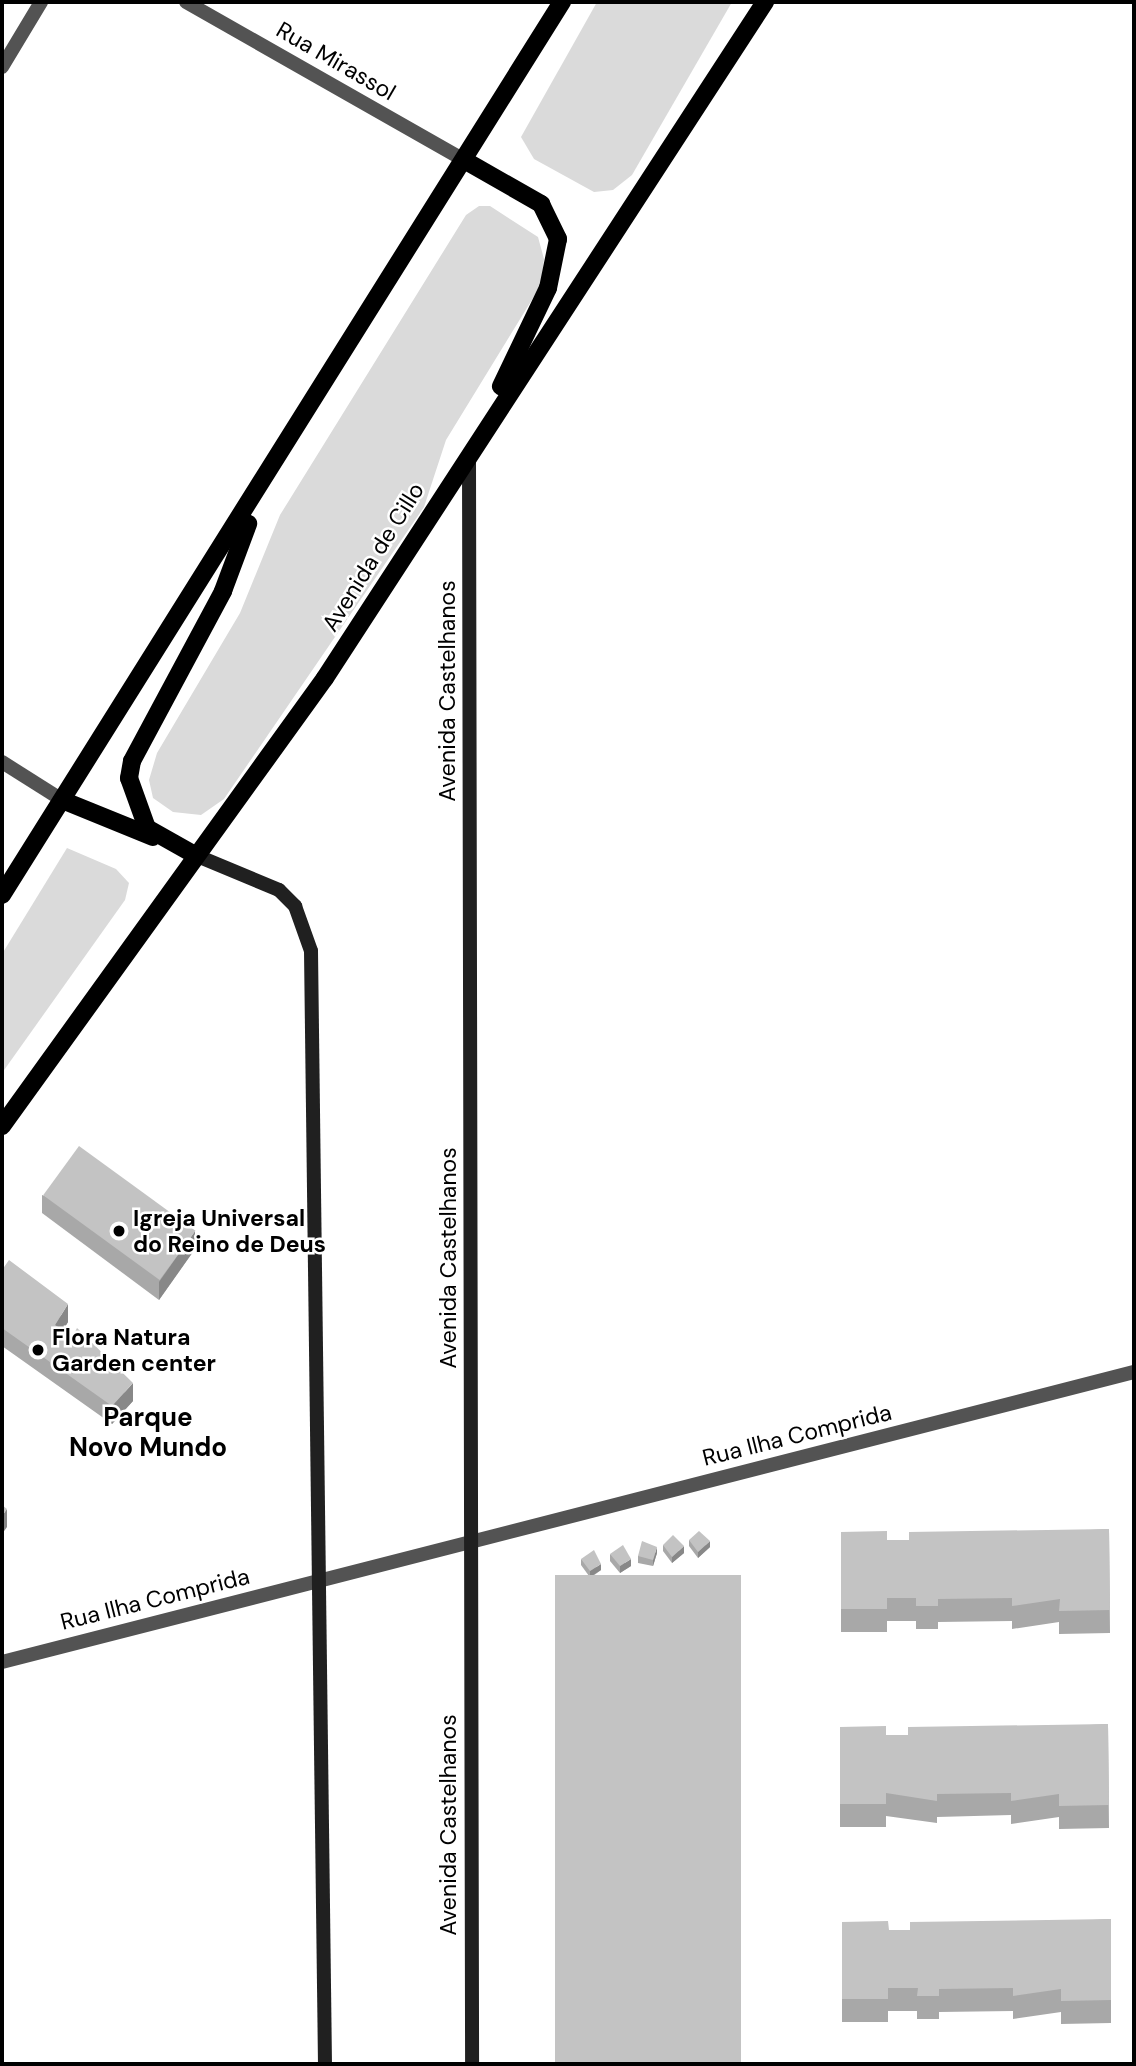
<!DOCTYPE html>
<html>
<head>
<meta charset="utf-8">
<style>
  body { margin:0 }
  #map { position:relative; width:1136px; height:2066px; overflow:hidden; background:#fff; font-family:"DM Sans",sans-serif }
  div>[style] { position:absolute }
  .green>* { inset:0; background:#dadada }
  .street>* { height:14px; margin:-7px; padding:0 7px; transform-origin:7px; border-radius:7px; background:#535353 }
  .secondary>* { height:14px; margin:-7px; padding:0 7px; transform-origin:7px; border-radius:7px; background:#202020 }
  .primary>* { height:18px; margin:-9px; padding:0 9px; transform-origin:9px; border-radius:9px; background:#000 }
  .wall>* { inset:0; background:#a8a8a8 }
  .shaded-wall>* { inset:0; background:#888 }
  .building>* { inset:0; background:#c3c3c3; transform-origin:0 0 }
  .dots>* { width:19px; height:19px; translate:-50% -50%; box-sizing:border-box; border:4px solid #fff; border-radius:50% }
  span { translate:-50% -50%; white-space:nowrap; text-align:center; line-height:1.15; -webkit-text-stroke:5px #fff; paint-order:stroke }
  .street-label { font-size:23px; color:#000 }
  .poi-label { font-size:23px; color:#000; font-weight:700 }
  .left { translate:0 -50%; text-align:left }
  .quarter-label { font-size:26px; color:#000; font-weight:700 }
  .frame { position:absolute; inset:0; border:4px solid #000; pointer-events:none }
</style>
</head>
<body>
<div id="map">
  <div class="green">
    <i style="clip-path:polygon(597px 2px,732px 2px,632px 175px,613px 190px,594px 192px,534px 159px,521px 137px)"></i>
    <i style="clip-path:polygon(479px 206px,490px 206px,538px 237px,544px 259px,541px 285px,446px 440px,424px 507px,224px 799px,201px 815px,173px 812px,153px 798px,149px 780px,157px 753px,240px 613px,280px 515px,466px 215px)"></i>
    <i style="clip-path:polygon(67px 848px,116px 869px,129px 883px,125px 900px,2px 1073px,2px 954px)"></i>
  </div>
  <div class="street">
    <i style="left:186px;top:2px;width:320px;rotate:29.6deg"></i>
    <i style="left:2px;top:67px;width:76px;rotate:-59deg"></i>
    <i style="left:2px;top:762px;width:71px;rotate:32.3deg"></i>
    <i style="left:2px;top:1662px;width:1169px;rotate:-14.37deg"></i>
  </div>
  <div class="secondary">
    <i style="left:469px;top:456px;width:1608px;rotate:89.89deg"></i>
    <i style="left:195px;top:855px;width:91px;rotate:22.6deg"></i>
    <i style="left:279px;top:890px;width:23px;rotate:45deg"></i>
    <i style="left:295px;top:906px;width:48px;rotate:70.4deg"></i>
    <i style="left:311px;top:951px;width:1113px;rotate:89.28deg"></i>
  </div>
  <div class="primary">
    <i style="left:464px;top:160px;width:89px;rotate:29.7deg"></i>
    <i style="left:541px;top:204px;width:39px;rotate:64deg"></i>
    <i style="left:558px;top:239px;width:50px;rotate:101.5deg"></i>
    <i style="left:548px;top:288px;width:109px;rotate:115.6deg"></i>
    <i style="left:62px;top:800px;width:98px;rotate:22.1deg"></i>
    <i style="left:195px;top:855px;width:55px;rotate:-150.6deg"></i>
    <i style="left:147px;top:828px;width:53px;rotate:-109.8deg"></i>
    <i style="left:129px;top:778px;width:17px;rotate:-80deg"></i>
    <i style="left:132px;top:761px;width:193px;rotate:-61.8deg"></i>
    <i style="left:223px;top:591px;width:72px;rotate:-69.5deg"></i>
    <i style="left:2px;top:895px;width:1054px;rotate:-57.91deg"></i>
    <i style="left:2px;top:1126px;width:552px;rotate:-54.21deg"></i>
    <i style="left:325px;top:678px;width:807px;rotate:-56.94deg"></i>
  </div>
  <div class="wall">
    <i style="clip-path:polygon(42px 1195px,195px 1249px,159px 1300px,42px 1213px)"></i>
    <i style="clip-path:polygon(2px 1270px,68px 1322px,63px 1330px,133px 1401px,112px 1424px,2px 1346px)"></i>
    <i style="clip-path:polygon(1109px 1529px,1110px 1633px,1059px 1634px,1059px 1622px,1012px 1629px,1012px 1621px,938px 1622px,938px 1629px,916px 1629px,916px 1621px,887px 1621px,887px 1632px,841px 1632px,841px 1532px,887px 1540px,909px 1540px)"></i>
    <i style="clip-path:polygon(689px 1540px,710px 1547px,698px 1558px,689px 1546px)"></i>
    <i style="clip-path:polygon(663px 1545px,684px 1553px,672px 1563px,663px 1551px)"></i>
    <i style="clip-path:polygon(657px 1553px,653px 1566px,638px 1563px,638px 1556px)"></i>
    <i style="clip-path:polygon(610px 1554px,631px 1566px,620px 1573px,610px 1561px)"></i>
    <i style="clip-path:polygon(581px 1559px,601px 1570px,593px 1576px,589px 1576px,581px 1565px)"></i>
    <i style="clip-path:polygon(1108px 1724px,1109px 1828px,1059px 1829px,1059px 1817px,1011px 1824px,1011px 1815px,937px 1817px,937px 1823px,886px 1816px,886px 1827px,840px 1827px,840px 1727px,886px 1735px,908px 1735px)"></i>
    <i style="clip-path:polygon(1111px 1919px,1111px 2023px,1061px 2024px,1061px 2012px,1013px 2019px,1013px 2011px,939px 2012px,939px 2019px,917px 2019px,917px 2011px,888px 2011px,888px 2022px,842px 2022px,842px 1922px,889px 1930px,910px 1930px)"></i>
  </div>
  <div class="shaded-wall">
    <i style="clip-path:polygon(195px 1231px,195px 1249px,159px 1300px,159px 1282px)"></i>
    <i style="clip-path:polygon(68px 1304px,68px 1322px,55px 1343px,55px 1325px)"></i>
    <i style="clip-path:polygon(133px 1383px,133px 1401px,112px 1424px,112px 1406px)"></i>
    <i style="clip-path:polygon(7px 1509px,7px 1527px,2px 1534px,2px 1516px)"></i>
    <i style="clip-path:polygon(710px 1541px,710px 1547px,698px 1558px,698px 1552px)"></i>
    <i style="clip-path:polygon(684px 1546px,684px 1553px,672px 1563px,672px 1557px)"></i>
    <i style="clip-path:polygon(657px 1547px,657px 1553px,653px 1566px,653px 1560px)"></i>
    <i style="clip-path:polygon(631px 1559px,631px 1566px,620px 1573px,620px 1566px)"></i>
    <i style="clip-path:polygon(601px 1564px,601px 1570px,590px 1577px,590px 1571px)"></i>
  </div>
  <div class="building">
    <i style="left:79px;top:1146px;width:144px;height:61px;rotate:36deg"></i>
    <i style="clip-path:polygon(9px 1260px,68px 1304px,55px 1325px,73px 1336px,77px 1328px,133px 1383px,112px 1406px,2px 1328px,2px 1270px)"></i>
    <i style="clip-path:polygon(2px 1505px,7px 1509px,2px 1516px)"></i>
    <i style="clip-path:polygon(1109px 1529px,1110px 1610px,1059px 1611px,1060px 1599px,1012px 1606px,1012px 1598px,938px 1599px,938px 1606px,916px 1606px,916px 1598px,887px 1598px,887px 1609px,841px 1609px,841px 1532px,887px 1531px,887px 1540px,909px 1540px,909px 1532px)"></i>
    <i style="clip-path:polygon(699px 1531px,710px 1541px,698px 1552px,689px 1540px)"></i>
    <i style="clip-path:polygon(673px 1535px,684px 1546px,672px 1557px,663px 1545px)"></i>
    <i style="clip-path:polygon(642px 1541px,657px 1547px,653px 1560px,638px 1556px)"></i>
    <i style="clip-path:polygon(623px 1545px,631px 1559px,620px 1566px,610px 1554px)"></i>
    <i style="clip-path:polygon(594px 1550px,601px 1564px,590px 1571px,581px 1559px)"></i>
    <i style="left:741px;top:1575px;width:489px;height:186px;rotate:90deg"></i>
    <i style="clip-path:polygon(1108px 1724px,1109px 1805px,1059px 1806px,1059px 1794px,1011px 1801px,1011px 1793px,937px 1794px,937px 1801px,886px 1793px,886px 1804px,840px 1804px,840px 1727px,886px 1726px,886px 1735px,908px 1735px,908px 1727px)"></i>
    <i style="clip-path:polygon(1111px 1919px,1111px 2000px,1061px 2001px,1061px 1989px,1013px 1996px,1013px 1988px,939px 1989px,939px 1996px,917px 1996px,918px 1988px,888px 1988px,888px 1999px,842px 1999px,842px 1922px,888px 1921px,889px 1930px,910px 1930px,910px 1922px)"></i>
  </div>
  <div class="dots">
    <i style="left:119px;top:1231px;background:#000"></i>
    <i style="left:38px;top:1350px;background:#000"></i>
  </div>
  <div class="street-label">
    <span style="left:336px;top:61px;rotate:30deg">Rua Mirassol</span>
    <span style="left:373px;top:557px;rotate:-58deg">Avenida de Cillo</span>
    <span style="left:447px;top:691px;rotate:-90deg">Avenida Castelhanos</span>
    <span style="left:448px;top:1258px;rotate:-90deg">Avenida Castelhanos</span>
    <span style="left:797px;top:1435px;rotate:-14deg">Rua Ilha Comprida</span>
    <span style="left:155px;top:1599px;rotate:-14deg">Rua Ilha Comprida</span>
    <span style="left:448px;top:1825px;rotate:-90deg">Avenida Castelhanos</span>
  </div>
  <div class="poi-label">
    <span class="left" style="left:133px;top:1231px">Igreja Universal<br>do Reino de Deus</span>
    <span class="left" style="left:52px;top:1350px">Flora Natura<br>Garden center</span>
  </div>
  <div class="quarter-label">
    <span style="left:148px;top:1433px">Parque<br>Novo Mundo</span>
  </div>
  <div class="frame"></div>
</div>
</body>
</html>
